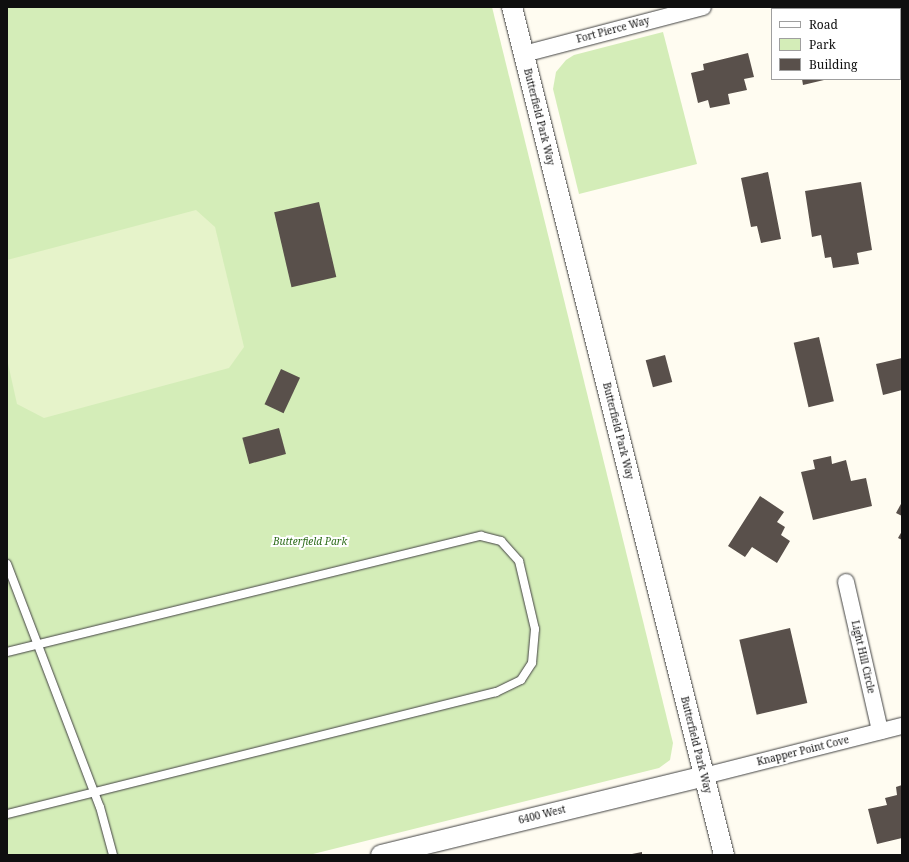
<!DOCTYPE html>
<html>
<head>
<meta charset="utf-8">
<style>
  body { margin:0 }
  #map { position:relative; width:909px; height:862px; overflow:hidden; background:#fffcf1; font-family:"Noto Serif",serif }
  div>[style] { position:absolute }
  .green>* { inset:0; background:#d4edb8 }
  .pitch>* { inset:0; background:#e6f3ca }
  .building>* { inset:0; background:#59504b; transform-origin:0 0 }
  .roads { filter:drop-shadow(0 0 1px #424242) drop-shadow(0 0 1px #424242) }
  .service>* { height:8px; margin:-4px; padding:0 4px; transform-origin:4px; border-radius:4px; background:#fff }
  .minor>* { height:16px; margin:-8px; padding:0 8px; transform-origin:8px; border-radius:8px; background:#fff }
  .tertiary>* { height:20px; margin:-10px; padding:0 10px; transform-origin:10px; border-radius:10px; background:#fff }
  span { translate:-50% -50%; white-space:nowrap; text-align:center; line-height:1.15; -webkit-text-stroke:4px #fff; paint-order:stroke }
  .street-label { font-size:10px; color:#0f0f0f }
  .park-label { font-size:10px; color:#2d6c1a; font-style:italic }
  .frame { position:absolute; inset:0; border:8px solid #0f0f0f; pointer-events:none }
  .legend { position:absolute; left:771px; top:8px; width:130px; height:72px; box-sizing:border-box; background:#fff; border:1px solid #9f9f9f; margin:0; padding:5px 7px; list-style:none; font-size:12px; color:#0f0f0f }
  .legend li { display:flex; align-items:center; gap:8px; height:20px }
  .legend b { width:20px; border:1px solid #9f9f9f }
</style>
</head>
<body>
<div id="map">
  <div class="green">
    <i style="clip-path:polygon(7px 7px,492px 7px,673px 743px,670px 760px,659px 768px,309px 855px,7px 855px)"></i>
    <i style="clip-path:polygon(663px 32px,697px 164px,579px 194px,553px 89px,556px 72px,566px 60px,574px 55px)"></i>
  </div>
  <div class="pitch">
    <i style="clip-path:polygon(196px 210px,215px 227px,244px 347px,229px 368px,44px 418px,17px 404px,7px 359px,7px 260px)"></i>
  </div>
  <div class="building">
    <i style="left:902px;top:17px;width:55px;height:2px;rotate:90deg"></i>
    <i style="clip-path:polygon(748px 53px,754px 77px,744px 79px,747px 90px,728px 94px,730px 104px,710px 108px,708px 100px,698px 103px,691px 73px,704px 70px,703px 64px)"></i>
    <i style="clip-path:polygon(802px 79px,824px 79px,824px 80px,803px 85px)"></i>
    <i style="clip-path:polygon(768px 172px,781px 239px,761px 243px,757px 226px,751px 227px,741px 178px)"></i>
    <i style="clip-path:polygon(861px 182px,872px 250px,857px 253px,859px 264px,833px 268px,831px 257px,825px 258px,821px 235px,812px 237px,805px 191px)"></i>
    <i style="left:319px;top:202px;width:77px;height:46px;rotate:77deg"></i>
    <i style="left:819px;top:337px;width:66px;height:26px;rotate:77deg"></i>
    <i style="left:665px;top:355px;width:28px;height:20px;rotate:75deg"></i>
    <i style="clip-path:polygon(902px 358px,902px 390px,883px 395px,876px 364px)"></i>
    <i style="left:281px;top:369px;width:21px;height:39px;rotate:25deg"></i>
    <i style="left:279px;top:428px;width:27px;height:38px;rotate:75deg"></i>
    <i style="clip-path:polygon(831px 456px,832px 464px,846px 460px,851px 481px,866px 478px,872px 506px,813px 520px,801px 472px,815px 469px,813px 460px)"></i>
    <i style="clip-path:polygon(760px 496px,784px 512px,777px 522px,785px 527px,781px 535px,790px 541px,777px 563px,752px 547px,745px 557px,728px 546px)"></i>
    <i style="clip-path:polygon(902px 502px,902px 516px,896px 513px)"></i>
    <i style="clip-path:polygon(902px 531px,902px 540px,898px 538px)"></i>
    <i style="left:790px;top:628px;width:77px;height:52px;rotate:77deg"></i>
    <i style="clip-path:polygon(902px 785px,902px 838px,877px 844px,868px 809px,887px 805px,885px 798px,897px 795px,896px 787px)"></i>
    <i style="clip-path:polygon(642px 852px,642px 855px,632px 855px,632px 854px)"></i>
  </div>
  <div class="roads">
    <div class="service">
      <i style="left:7px;top:564px;width:260px;rotate:69.1deg"></i>
      <i style="left:100px;top:807px;width:50px;rotate:74.8deg"></i>
      <i style="left:7px;top:652px;width:488px;rotate:-13.8deg"></i>
      <i style="left:481px;top:536px;width:21px;rotate:14deg"></i>
      <i style="left:501px;top:541px;width:27px;rotate:48deg"></i>
      <i style="left:519px;top:561px;width:70px;rotate:76.8deg"></i>
      <i style="left:535px;top:629px;width:34px;rotate:95deg"></i>
      <i style="left:532px;top:663px;width:20px;rotate:123deg"></i>
      <i style="left:521px;top:680px;width:28px;rotate:154deg"></i>
      <i style="left:496px;top:692px;width:504px;rotate:165.99deg"></i>
    </div>
    <div class="minor">
      <i style="left:524px;top:54px;width:185px;rotate:-14.7deg"></i>
      <i style="left:846px;top:582px;width:153px;rotate:77.1deg"></i>
      <i style="left:704px;top:776px;width:204px;rotate:-14.2deg"></i>
    </div>
    <div class="tertiary">
      <i style="left:512px;top:7px;width:874px;rotate:75.96deg"></i>
      <i style="left:381px;top:855px;width:333px;rotate:-13.7deg"></i>
    </div>
  </div>
  <div class="street-label">
    <span style="left:613px;top:30px;rotate:-15deg">Fort Pierce Way</span>
    <span style="left:539px;top:117px;rotate:76deg">Butterfield Park Way</span>
    <span style="left:618px;top:431px;rotate:76deg">Butterfield Park Way</span>
    <span style="left:863px;top:657px;rotate:77deg">Light Hill Circle</span>
    <span style="left:696px;top:745px;rotate:76deg">Butterfield Park Way</span>
    <span style="left:803px;top:751px;rotate:-14deg">Knapper Point Cove</span>
    <span style="left:542px;top:815px;rotate:-14deg">6400 West</span>
  </div>
  <div class="park-label">
    <span style="left:310px;top:542px">Butterfield Park</span>
  </div>
  <div class="frame"></div>
  <ul class="legend">
  <li><b style="height:5px;background:#fff"></b>Road</li>
  <li><b style="height:11px;background:#d4edb8"></b>Park</li>
  <li><b style="height:11px;background:#59504b"></b>Building</li>
  </ul>
</div>
</body>
</html>
